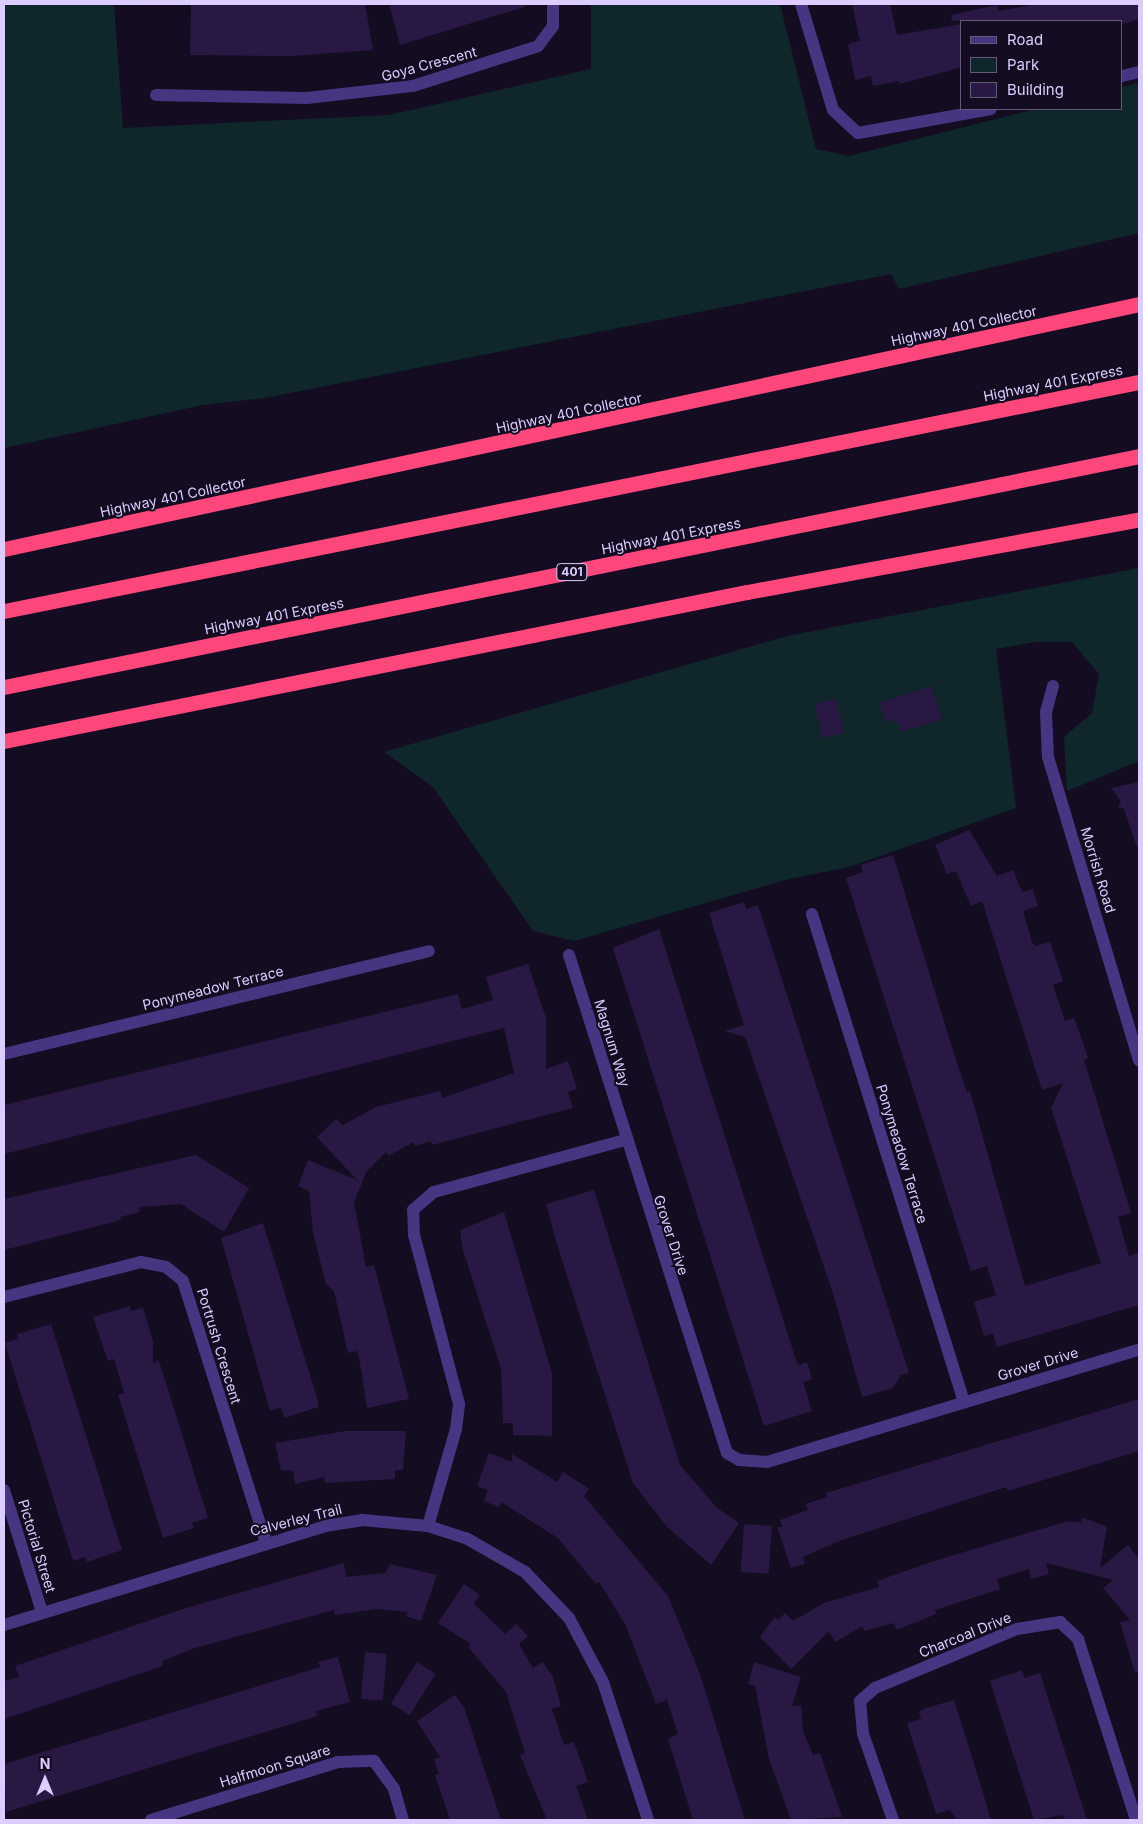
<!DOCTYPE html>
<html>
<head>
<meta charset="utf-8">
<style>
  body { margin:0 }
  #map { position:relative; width:1143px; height:1824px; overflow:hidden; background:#140c21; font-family:Inter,sans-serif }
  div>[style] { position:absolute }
  .green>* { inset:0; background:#0f272b }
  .building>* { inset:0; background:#291843; transform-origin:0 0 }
  .minor>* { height:12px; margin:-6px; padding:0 6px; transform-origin:6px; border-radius:6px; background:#473582 }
  .highway>* { height:15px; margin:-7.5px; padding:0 7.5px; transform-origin:7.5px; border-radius:7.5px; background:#ff477b }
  span { translate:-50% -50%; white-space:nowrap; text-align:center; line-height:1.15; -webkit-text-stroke:4px #140c21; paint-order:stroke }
  .shield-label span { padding:1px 4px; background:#140c21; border:1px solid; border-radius:4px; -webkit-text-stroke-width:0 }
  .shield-label { font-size:12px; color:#dcccff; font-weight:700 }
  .street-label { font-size:14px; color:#dcccff }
  .frame { position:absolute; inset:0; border:5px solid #dcccff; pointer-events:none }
  .legend { position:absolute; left:960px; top:20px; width:162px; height:90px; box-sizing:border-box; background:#140c21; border:1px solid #64597a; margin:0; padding:6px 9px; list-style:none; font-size:15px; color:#dcccff }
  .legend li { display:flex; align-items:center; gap:10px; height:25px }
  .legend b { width:25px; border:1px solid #64597a }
  .north { position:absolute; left:20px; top:1754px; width:50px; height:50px; -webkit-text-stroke:4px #140c21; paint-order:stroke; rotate:0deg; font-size:14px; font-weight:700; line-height:20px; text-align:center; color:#dcccff }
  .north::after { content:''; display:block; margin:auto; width:18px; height:22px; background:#dcccff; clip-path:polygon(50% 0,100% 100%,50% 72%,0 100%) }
</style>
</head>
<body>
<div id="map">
  <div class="green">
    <i style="clip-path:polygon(4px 4px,114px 4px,123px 128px,389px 115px,591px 69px,591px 4px,780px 4px,816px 149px,849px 156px,1036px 109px,1122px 109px,1122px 87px,1139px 83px,1139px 233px,899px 289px,891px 274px,265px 398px,203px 405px,4px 448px)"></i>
    <i style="clip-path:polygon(1139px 568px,1139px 761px,1067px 791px,1064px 737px,1092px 713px,1099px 674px,1072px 642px,1035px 642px,996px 649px,1016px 808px,849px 867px,789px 879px,574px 941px,533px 931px,433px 787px,384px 752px,787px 636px)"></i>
  </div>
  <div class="building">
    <i style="clip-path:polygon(191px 4px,365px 4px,373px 50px,291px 56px,190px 55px)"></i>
    <i style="clip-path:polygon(389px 4px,524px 4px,524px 7px,400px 45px)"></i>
    <i style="clip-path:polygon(852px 4px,890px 4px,897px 35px,962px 24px,962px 67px,900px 84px,899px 81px,873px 86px,871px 76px,855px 80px,848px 44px,860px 41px)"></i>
    <i style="clip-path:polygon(1037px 4px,1139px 4px,1139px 19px,1122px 24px,952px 21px,951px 15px,997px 5px,998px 11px)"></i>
    <i style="clip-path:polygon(931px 686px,943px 719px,901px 732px,898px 722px,885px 720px,879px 703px)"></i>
    <i style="left:836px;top:699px;width:35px;height:22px;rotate:77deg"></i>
    <i style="clip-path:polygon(1139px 782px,1139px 847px,1137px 847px,1124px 809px,1118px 807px,1121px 801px,1111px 788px)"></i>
    <i style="clip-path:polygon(969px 830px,997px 876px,1013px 870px,1022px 892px,1033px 889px,1038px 906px,1023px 911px,1032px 942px,1035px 946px,1050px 942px,1063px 981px,1053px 985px,1065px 1021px,1074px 1018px,1082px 1040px,1088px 1058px,1084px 1060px,1131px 1213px,1118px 1217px,1129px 1256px,1139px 1252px,1139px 1305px,997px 1347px,993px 1333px,984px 1336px,974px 1302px,996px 1295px,987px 1266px,971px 1271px,846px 878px,863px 872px,861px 865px,893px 855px,955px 1057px,967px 1092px,970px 1091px,1025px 1286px,1101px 1263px,1051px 1108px,1063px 1083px,1042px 1090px,982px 901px,971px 906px,956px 871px,947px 874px,935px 845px)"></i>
    <i style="clip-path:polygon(744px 902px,746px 909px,758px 905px,909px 1373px,901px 1375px,893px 1388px,862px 1397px,833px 1293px,745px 1037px,725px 1031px,744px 1025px,709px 913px)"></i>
    <i style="clip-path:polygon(659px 929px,795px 1357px,798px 1365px,807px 1362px,812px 1379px,803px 1382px,812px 1411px,764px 1426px,613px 948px)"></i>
    <i style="clip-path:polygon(528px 964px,546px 1018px,546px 1069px,568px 1061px,577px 1089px,568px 1092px,573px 1108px,432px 1145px,431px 1141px,415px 1146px,414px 1142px,388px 1156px,386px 1152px,367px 1171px,354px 1202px,366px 1267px,374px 1265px,409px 1399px,367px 1408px,358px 1351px,348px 1353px,334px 1291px,326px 1284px,313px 1233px,309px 1191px,298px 1186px,308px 1160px,357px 1180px,317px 1137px,336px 1119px,343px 1125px,376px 1107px,440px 1091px,442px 1098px,514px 1073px,504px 1028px,4px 1154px,4px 1105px,458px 994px,462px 1009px,493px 1000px,486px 977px)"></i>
    <i style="clip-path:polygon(196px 1155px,249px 1188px,224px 1232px,181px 1204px,139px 1207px,140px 1212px,120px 1217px,121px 1220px,4px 1250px,4px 1199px)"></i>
    <i style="clip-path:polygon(594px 1190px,680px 1465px,717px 1508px,739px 1523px,711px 1565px,667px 1527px,633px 1483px,556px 1241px,546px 1204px)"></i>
    <i style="clip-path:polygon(504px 1212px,552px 1373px,552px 1436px,513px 1435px,513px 1423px,503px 1423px,501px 1369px,463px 1250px,460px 1230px)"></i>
    <i style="clip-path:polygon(263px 1223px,318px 1401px,318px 1407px,284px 1418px,281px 1407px,270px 1411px,221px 1238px)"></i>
    <i style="clip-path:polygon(130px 1306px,131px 1311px,143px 1308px,153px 1341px,153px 1363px,159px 1361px,208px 1518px,192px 1523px,194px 1528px,163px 1538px,118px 1395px,124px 1393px,114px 1359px,108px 1361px,93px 1317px)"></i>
    <i style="clip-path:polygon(51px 1324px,122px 1550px,87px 1562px,85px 1557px,73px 1561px,5px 1343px,18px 1339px,17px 1334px)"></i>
    <i style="clip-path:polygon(1139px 1399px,1139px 1451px,1008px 1491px,1006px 1487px,839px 1541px,803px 1557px,805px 1564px,791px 1568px,777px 1527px,782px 1527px,780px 1520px,808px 1510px,806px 1504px,827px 1497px,826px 1493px)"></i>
    <i style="clip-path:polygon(346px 1431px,406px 1431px,403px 1470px,395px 1470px,395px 1479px,325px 1483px,324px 1477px,295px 1484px,293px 1471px,281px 1470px,275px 1443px)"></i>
    <i style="clip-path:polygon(489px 1453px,512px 1462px,512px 1454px,557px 1482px,563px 1472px,589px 1489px,584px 1496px,668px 1596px,700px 1674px,745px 1820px,693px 1820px,668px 1739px,678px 1734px,667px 1700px,656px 1704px,626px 1626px,599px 1582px,596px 1584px,558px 1538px,501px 1502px,499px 1507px,484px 1501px,488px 1490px,477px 1486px)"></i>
    <i style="clip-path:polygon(1082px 1517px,1107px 1527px,1100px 1568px,1128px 1545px,1139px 1559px,1139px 1672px,1135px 1673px,1120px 1622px,1130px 1620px,1103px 1588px,1113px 1580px,1046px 1563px,1049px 1574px,1031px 1579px,1029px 1569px,997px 1579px,1000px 1589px,935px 1610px,936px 1614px,897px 1630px,894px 1623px,864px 1631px,863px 1626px,835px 1642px,829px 1631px,791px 1669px,760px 1637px,775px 1617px,778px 1620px,785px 1613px,793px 1621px,824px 1603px,879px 1587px,877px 1581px,934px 1561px,1068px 1521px,1081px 1523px)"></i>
    <i style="left:744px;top:1524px;width:28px;height:48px;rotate:4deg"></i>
    <i style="clip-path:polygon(344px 1563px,346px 1577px,385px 1573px,390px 1564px,437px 1575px,421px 1621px,406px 1616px,408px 1612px,377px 1609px,335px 1615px,334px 1610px,195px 1648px,162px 1661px,163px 1666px,4px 1719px,4px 1681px,19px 1677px,15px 1666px,186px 1608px)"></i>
    <i style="clip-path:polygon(464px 1584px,480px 1595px,474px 1604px,505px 1634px,516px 1624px,528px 1636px,519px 1644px,533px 1668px,543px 1662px,553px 1677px,561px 1706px,552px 1709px,564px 1745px,574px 1742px,588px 1782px,576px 1786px,588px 1820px,547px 1820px,520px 1755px,525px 1753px,506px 1692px,468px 1647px,471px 1644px,438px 1623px)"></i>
    <i style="left:365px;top:1652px;width:22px;height:47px;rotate:5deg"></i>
    <i style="clip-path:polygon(338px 1657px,350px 1702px,316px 1711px,317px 1716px,6px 1812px,4px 1764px,320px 1667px,318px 1662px)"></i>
    <i style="left:417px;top:1662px;width:22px;height:49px;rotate:32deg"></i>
    <i style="clip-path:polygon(754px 1662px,801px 1677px,792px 1706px,801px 1705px,803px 1731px,813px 1755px,820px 1753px,842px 1817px,791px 1820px,769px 1759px,755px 1686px,748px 1684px)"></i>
    <i style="clip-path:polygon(1022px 1670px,1025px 1678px,1040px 1673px,1087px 1820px,1065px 1820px,1063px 1815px,1034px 1820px,990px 1681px)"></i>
    <i style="clip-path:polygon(455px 1695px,464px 1707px,501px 1820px,450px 1820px,435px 1775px,439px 1774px,434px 1759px,440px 1757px,417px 1721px)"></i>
    <i style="clip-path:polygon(954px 1700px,978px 1776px,991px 1820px,957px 1820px,950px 1810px,936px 1814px,913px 1742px,907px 1723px,921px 1719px,919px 1712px,923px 1709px)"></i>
  </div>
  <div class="minor">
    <i style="left:801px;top:4px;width:111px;rotate:73.2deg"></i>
    <i style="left:833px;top:110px;width:34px;rotate:43deg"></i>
    <i style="left:858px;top:133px;width:135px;rotate:-10.2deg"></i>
    <i style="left:1122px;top:76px;width:17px;rotate:-13deg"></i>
    <i style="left:156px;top:95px;width:151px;rotate:1.1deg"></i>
    <i style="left:307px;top:98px;width:107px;rotate:-6.5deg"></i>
    <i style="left:413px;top:86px;width:131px;rotate:-17.7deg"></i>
    <i style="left:538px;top:46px;width:25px;rotate:-53deg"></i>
    <i style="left:553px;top:26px;width:22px;rotate:-90deg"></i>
    <i style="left:1053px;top:686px;width:27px;rotate:105deg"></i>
    <i style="left:1046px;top:712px;width:45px;rotate:87.5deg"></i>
    <i style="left:1048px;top:757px;width:317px;rotate:73.3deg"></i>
    <i style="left:812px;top:914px;width:511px;rotate:72.7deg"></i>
    <i style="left:569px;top:955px;width:522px;rotate:72.4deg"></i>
    <i style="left:727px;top:1453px;width:14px;rotate:30deg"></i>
    <i style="left:739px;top:1460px;width:28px;rotate:4deg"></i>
    <i style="left:767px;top:1462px;width:388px;rotate:-16.8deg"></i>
    <i style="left:4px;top:1054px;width:437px;rotate:-13.6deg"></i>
    <i style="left:4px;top:1297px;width:141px;rotate:-14.3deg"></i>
    <i style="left:141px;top:1262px;width:25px;rotate:11deg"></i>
    <i style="left:166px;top:1267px;width:22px;rotate:39deg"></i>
    <i style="left:183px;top:1281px;width:274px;rotate:72.4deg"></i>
    <i style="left:4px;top:1490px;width:128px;rotate:72.7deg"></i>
    <i style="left:428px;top:1526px;width:101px;rotate:-73.9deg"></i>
    <i style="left:456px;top:1429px;width:25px;rotate:-83deg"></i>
    <i style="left:459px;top:1404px;width:175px;rotate:-104.9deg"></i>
    <i style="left:414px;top:1235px;width:25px;rotate:-92deg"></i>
    <i style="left:413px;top:1210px;width:28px;rotate:-41deg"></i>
    <i style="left:434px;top:1192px;width:199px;rotate:-15.2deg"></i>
    <i style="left:4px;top:1625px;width:336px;rotate:-17.1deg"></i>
    <i style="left:325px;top:1526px;width:37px;rotate:-9deg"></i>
    <i style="left:362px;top:1520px;width:66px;rotate:5.2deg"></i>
    <i style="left:428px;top:1526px;width:40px;rotate:18deg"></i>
    <i style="left:466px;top:1538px;width:68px;rotate:30deg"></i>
    <i style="left:525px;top:1572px;width:64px;rotate:46.3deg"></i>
    <i style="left:569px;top:1618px;width:72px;rotate:62deg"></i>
    <i style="left:603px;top:1682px;width:145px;rotate:71.9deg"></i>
    <i style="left:151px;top:1820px;width:196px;rotate:-17.2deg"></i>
    <i style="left:338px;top:1762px;width:36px;rotate:-2deg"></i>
    <i style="left:374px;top:1761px;width:34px;rotate:54deg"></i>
    <i style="left:394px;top:1789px;width:32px;rotate:74deg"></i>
    <i style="left:893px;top:1820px;width:91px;rotate:-109.2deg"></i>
    <i style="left:863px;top:1734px;width:33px;rotate:-95deg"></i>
    <i style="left:860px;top:1701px;width:20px;rotate:-41deg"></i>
    <i style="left:875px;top:1688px;width:154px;rotate:-22.6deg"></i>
    <i style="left:1017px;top:1629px;width:44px;rotate:-9.2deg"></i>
    <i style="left:1060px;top:1622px;width:25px;rotate:43deg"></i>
    <i style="left:1078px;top:1639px;width:190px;rotate:72.2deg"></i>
  </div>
  <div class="highway">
    <i style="left:4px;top:549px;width:1161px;rotate:-12.18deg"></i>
    <i style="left:4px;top:611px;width:1158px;rotate:-11.41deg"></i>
    <i style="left:4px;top:687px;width:1158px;rotate:-11.5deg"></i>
    <i style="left:4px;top:741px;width:758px;rotate:-11.34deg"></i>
    <i style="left:747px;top:592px;width:399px;rotate:-10.5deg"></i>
  </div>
  <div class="shield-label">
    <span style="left:572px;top:572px">401</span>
  </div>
  <div class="street-label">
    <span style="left:429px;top:64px;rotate:-15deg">Goya Crescent</span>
    <span style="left:964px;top:326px;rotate:-12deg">Highway 401 Collector</span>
    <span style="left:1053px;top:383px;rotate:-11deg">Highway 401 Express</span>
    <span style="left:569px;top:413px;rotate:-12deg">Highway 401 Collector</span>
    <span style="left:173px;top:497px;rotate:-12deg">Highway 401 Collector</span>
    <span style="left:671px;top:536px;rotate:-11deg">Highway 401 Express</span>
    <span style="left:274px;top:616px;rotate:-11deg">Highway 401 Express</span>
    <span style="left:1098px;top:870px;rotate:73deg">Morrish Road</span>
    <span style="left:213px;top:988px;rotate:-14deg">Ponymeadow Terrace</span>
    <span style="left:612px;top:1043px;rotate:73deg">Magnum Way</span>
    <span style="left:902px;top:1154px;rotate:73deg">Ponymeadow Terrace</span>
    <span style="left:671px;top:1235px;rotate:72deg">Grover Drive</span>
    <span style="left:219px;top:1346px;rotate:73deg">Portrush Crescent</span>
    <span style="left:1038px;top:1364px;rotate:-17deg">Grover Drive</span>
    <span style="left:296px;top:1520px;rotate:-14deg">Calverley Trail</span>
    <span style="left:37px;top:1546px;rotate:73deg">Pictorial Street</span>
    <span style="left:965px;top:1635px;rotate:-22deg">Charcoal Drive</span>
    <span style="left:275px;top:1766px;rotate:-17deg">Halfmoon Square</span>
  </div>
  <div class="frame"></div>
  <ul class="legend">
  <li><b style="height:6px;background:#473582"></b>Road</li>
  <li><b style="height:14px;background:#0f272b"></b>Park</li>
  <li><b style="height:14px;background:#291843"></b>Building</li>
  </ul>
  <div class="north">N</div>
</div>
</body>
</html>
